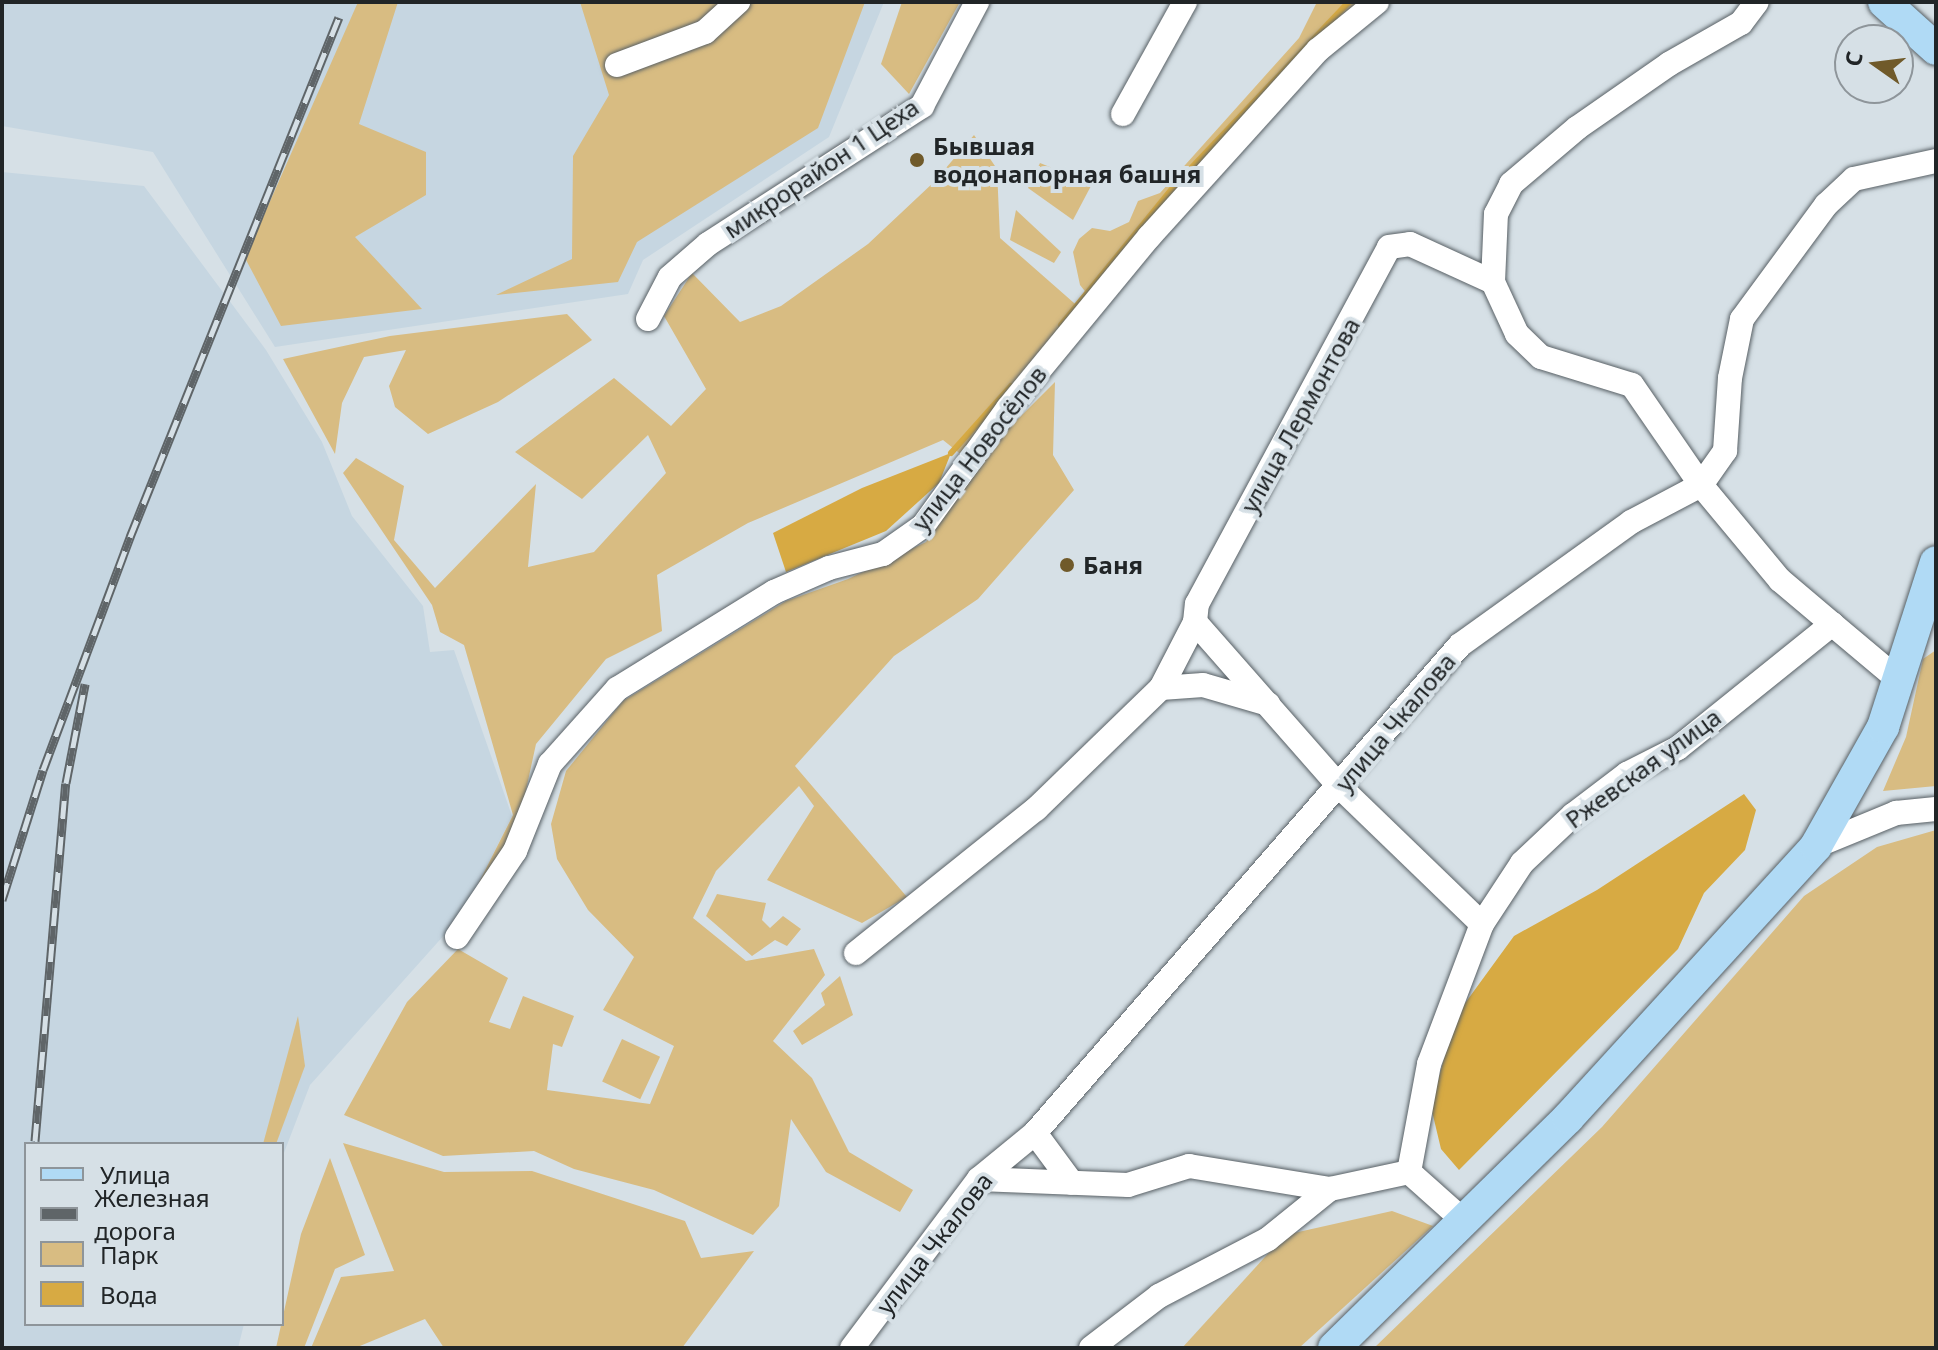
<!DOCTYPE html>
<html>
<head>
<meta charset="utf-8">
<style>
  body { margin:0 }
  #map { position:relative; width:1938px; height:1350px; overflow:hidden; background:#d6e0e6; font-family:"Noto Sans",sans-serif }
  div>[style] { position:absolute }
  .built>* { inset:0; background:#c6d6e1 }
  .green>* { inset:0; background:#d8bc82; transform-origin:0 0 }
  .water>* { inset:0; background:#d7aa43 }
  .stream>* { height:6px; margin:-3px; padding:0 3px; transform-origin:3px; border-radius:3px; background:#d7aa43 }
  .roads { filter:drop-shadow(0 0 2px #586065) drop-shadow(0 0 2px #586065) }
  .minor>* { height:24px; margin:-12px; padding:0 12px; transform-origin:12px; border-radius:12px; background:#fff }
  .major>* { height:32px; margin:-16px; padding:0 16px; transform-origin:16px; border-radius:16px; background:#b0daf5 }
  .rail>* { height:9px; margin-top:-4.5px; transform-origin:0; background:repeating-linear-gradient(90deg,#d6e0e6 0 18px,#5f6568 0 36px); box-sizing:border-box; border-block:2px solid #5f6568 }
  .dots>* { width:22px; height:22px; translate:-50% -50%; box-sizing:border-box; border:4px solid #d6e0e6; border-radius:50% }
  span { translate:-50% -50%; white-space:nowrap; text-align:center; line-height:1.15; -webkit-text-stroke:8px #d6e0e6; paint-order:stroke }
  .poi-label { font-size:24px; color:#212527; font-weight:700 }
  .left { translate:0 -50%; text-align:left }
  .street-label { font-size:24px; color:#212527 }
  .frame { position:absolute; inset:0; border:4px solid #212527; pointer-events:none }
  .legend { position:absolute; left:24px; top:1142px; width:260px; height:184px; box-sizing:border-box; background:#d6e0e6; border:2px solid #8e959a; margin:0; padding:10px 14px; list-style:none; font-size:24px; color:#212527 }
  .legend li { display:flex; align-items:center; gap:16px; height:40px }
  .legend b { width:40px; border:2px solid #8e959a }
  .north { position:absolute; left:1834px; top:24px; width:80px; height:80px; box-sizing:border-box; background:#d6e0e6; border:2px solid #8e959a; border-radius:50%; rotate:284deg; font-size:22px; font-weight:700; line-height:32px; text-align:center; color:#212527 }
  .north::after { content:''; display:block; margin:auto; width:28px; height:36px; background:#705a2a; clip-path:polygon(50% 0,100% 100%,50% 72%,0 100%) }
</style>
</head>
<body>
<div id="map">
  <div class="built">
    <i style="clip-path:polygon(2px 2px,884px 2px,829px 137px,643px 260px,628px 294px,275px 347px,153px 152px,2px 126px)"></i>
    <i style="clip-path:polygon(2px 172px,144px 186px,266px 350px,322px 442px,352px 516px,423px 606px,430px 652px,454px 650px,512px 816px,463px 914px,310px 1085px,282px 1158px,282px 1144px,26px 1144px,26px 1324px,244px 1324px,238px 1348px,2px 1348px)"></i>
  </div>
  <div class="green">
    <i style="clip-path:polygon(358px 2px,398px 2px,359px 124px,426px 152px,426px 195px,355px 237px,422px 309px,281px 326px,245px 258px)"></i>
    <i style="clip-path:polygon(580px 2px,865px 2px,818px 128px,637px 242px,618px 282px,496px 295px,572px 259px,573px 156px,609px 95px)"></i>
    <i style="clip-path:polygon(902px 2px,960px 2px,909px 94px,881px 64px)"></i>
    <i style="clip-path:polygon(1317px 2px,1367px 2px,1092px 300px,1080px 285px,1073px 252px,1079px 239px,1092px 228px,1110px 231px,1129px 222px,1138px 201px,1160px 193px,1299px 38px)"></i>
    <i style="clip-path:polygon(974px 135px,997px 169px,1000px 238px,1082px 310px,963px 456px,943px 440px,748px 523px,657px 575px,662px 631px,606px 659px,536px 744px,519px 822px,464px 912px,513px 815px,464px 645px,440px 632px,432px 605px,343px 473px,356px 458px,404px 486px,394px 540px,435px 588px,536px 484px,528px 567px,594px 552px,666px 473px,648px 435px,582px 499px,515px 452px,614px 378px,671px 426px,706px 389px,664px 316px,692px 273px,740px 322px,781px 306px,868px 244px,934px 182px)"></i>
    <i style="clip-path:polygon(1040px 163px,1092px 184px,1073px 220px,1028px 188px)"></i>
    <i style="clip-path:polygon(1016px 210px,1061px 252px,1054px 263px,1010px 240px)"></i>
    <i style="clip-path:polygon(567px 314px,592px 340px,498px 402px,428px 434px,395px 407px,389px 386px,406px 350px,364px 357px,342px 403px,335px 454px,283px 359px,390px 336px)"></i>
    <i style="clip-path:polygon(1055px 382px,1053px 455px,1074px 490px,978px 599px,894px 656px,795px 766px,907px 897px,862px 923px,767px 880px,814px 806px,799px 786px,716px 871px,693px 918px,746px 961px,814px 949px,825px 975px,773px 1041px,812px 1078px,849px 1152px,913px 1190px,900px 1212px,826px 1172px,791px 1119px,779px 1206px,753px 1235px,654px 1190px,574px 1169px,534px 1151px,443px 1156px,344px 1115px,407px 1002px,458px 949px,508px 978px,489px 1022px,510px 1029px,523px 996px,574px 1016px,562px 1047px,553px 1044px,547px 1090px,650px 1104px,674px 1046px,603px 1010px,634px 957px,588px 910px,557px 859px,551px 824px,566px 771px,623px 701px,786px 601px,848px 579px,926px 542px,1000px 437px)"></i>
    <i style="clip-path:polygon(1936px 650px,1936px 786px,1883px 791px,1906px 737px,1923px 659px)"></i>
    <i style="clip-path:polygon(1936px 830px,1936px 1348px,1374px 1348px,1602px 1127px,1804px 896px,1877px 847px)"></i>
    <i style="clip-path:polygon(717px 894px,766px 903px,762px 920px,770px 928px,783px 916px,801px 929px,787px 946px,775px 940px,752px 956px,706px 916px)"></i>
    <i style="clip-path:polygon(840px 976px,853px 1015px,802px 1045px,793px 1031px,825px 1005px,821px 993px)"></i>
    <i style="clip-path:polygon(298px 1016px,305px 1066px,276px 1144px,263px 1144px)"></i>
    <i style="left:622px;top:1039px;width:42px;height:47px;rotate:25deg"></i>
    <i style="clip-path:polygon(343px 1143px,444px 1172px,532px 1171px,685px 1221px,701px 1258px,754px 1251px,682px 1348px,444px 1348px,425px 1319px,355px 1348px,311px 1348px,341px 1277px,394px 1271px)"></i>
    <i style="clip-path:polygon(330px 1158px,365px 1255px,335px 1269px,304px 1348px,276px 1348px,301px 1234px)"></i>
    <i style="clip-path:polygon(1392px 1211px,1433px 1226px,1299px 1348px,1182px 1348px,1285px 1235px)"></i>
  </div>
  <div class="water">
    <i style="clip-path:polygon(951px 453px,939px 483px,886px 531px,786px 572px,773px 533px,862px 488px)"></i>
    <i style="clip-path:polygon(1744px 794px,1756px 810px,1745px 850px,1704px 893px,1678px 949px,1459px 1170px,1441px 1149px,1431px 1107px,1455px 1017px,1514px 936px,1597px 890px)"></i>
  </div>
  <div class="stream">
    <i style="left:1061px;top:325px;width:183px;rotate:-50.8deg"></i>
    <i style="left:1177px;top:183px;width:250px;rotate:-46.5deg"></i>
    <i style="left:951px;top:453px;width:90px;rotate:-48.2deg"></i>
  </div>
  <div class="roads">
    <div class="minor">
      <i style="left:617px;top:65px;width:94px;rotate:-20.6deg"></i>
      <i style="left:705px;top:32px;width:45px;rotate:-42.3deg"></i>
      <i style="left:1123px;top:114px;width:128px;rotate:-61deg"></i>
      <i style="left:1493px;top:282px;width:57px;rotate:65.2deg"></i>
      <i style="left:1517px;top:334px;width:33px;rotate:44deg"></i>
      <i style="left:1541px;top:357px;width:95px;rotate:17.1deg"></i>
      <i style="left:1632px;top:385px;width:121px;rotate:55.4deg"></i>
      <i style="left:1701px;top:485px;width:124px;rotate:50.3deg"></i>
      <i style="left:1780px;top:580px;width:68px;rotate:40.2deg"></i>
      <i style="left:648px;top:319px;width:47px;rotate:-62.4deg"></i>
      <i style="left:670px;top:277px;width:50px;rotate:-41deg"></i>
      <i style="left:708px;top:244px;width:255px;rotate:-32.8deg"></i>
      <i style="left:922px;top:106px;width:118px;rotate:-62.1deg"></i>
      <i style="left:1195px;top:622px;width:220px;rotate:48.7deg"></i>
      <i style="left:1340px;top:787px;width:197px;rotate:44deg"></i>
      <i style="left:1161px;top:688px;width:42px;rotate:-4.1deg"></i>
      <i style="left:1203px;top:685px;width:68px;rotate:16.3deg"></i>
      <i style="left:1816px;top:846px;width:87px;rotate:-22.4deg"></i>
      <i style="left:1896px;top:813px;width:40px;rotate:-5.7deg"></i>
      <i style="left:457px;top:937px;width:104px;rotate:-56deg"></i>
      <i style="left:515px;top:851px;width:94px;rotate:-68.1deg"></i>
      <i style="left:550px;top:764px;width:101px;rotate:-48.2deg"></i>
      <i style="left:617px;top:689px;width:185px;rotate:-31.7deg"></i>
      <i style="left:774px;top:592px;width:60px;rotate:-23.6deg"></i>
      <i style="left:829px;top:568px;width:56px;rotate:-14.5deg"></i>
      <i style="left:883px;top:554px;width:49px;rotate:-35deg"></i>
      <i style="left:923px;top:526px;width:145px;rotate:-54.2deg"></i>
      <i style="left:1008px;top:408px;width:222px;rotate:-50.5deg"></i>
      <i style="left:1149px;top:237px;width:252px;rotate:-47.9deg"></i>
      <i style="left:1318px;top:50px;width:76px;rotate:-39.1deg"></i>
      <i style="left:856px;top:953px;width:231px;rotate:-38.7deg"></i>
      <i style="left:1036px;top:809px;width:174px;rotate:-44.1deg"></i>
      <i style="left:1161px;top:688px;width:74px;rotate:-62.7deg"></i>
      <i style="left:1195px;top:622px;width:18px;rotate:-84deg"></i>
      <i style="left:1197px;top:604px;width:405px;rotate:-61.7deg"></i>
      <i style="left:1389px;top:247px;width:21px;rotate:-8deg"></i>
      <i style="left:1410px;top:244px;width:91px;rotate:24.6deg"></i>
      <i style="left:1493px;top:282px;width:68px;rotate:-87.5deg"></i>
      <i style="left:1496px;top:214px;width:34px;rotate:-63deg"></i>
      <i style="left:1511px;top:184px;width:87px;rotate:-40.3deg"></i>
      <i style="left:1577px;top:128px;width:112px;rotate:-34.8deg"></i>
      <i style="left:1669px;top:64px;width:83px;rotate:-29.7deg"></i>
      <i style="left:1741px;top:23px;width:26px;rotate:-53deg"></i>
      <i style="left:1035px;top:1133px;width:62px;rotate:53.5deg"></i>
      <i style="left:1409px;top:1172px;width:74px;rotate:41.7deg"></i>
      <i style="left:979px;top:1179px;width:149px;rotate:2.3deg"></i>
      <i style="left:1128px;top:1185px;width:64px;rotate:-17.3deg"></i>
      <i style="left:1189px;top:1166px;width:143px;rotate:9.3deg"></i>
      <i style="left:852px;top:1348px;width:211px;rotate:-53.1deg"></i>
      <i style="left:979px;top:1179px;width:72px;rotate:-39.4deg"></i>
      <i style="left:1035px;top:1133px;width:647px;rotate:-48.95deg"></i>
      <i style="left:1460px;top:645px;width:211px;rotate:-35.7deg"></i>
      <i style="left:1631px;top:522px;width:79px;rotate:-27.9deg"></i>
      <i style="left:1701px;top:485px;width:42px;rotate:-54.8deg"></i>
      <i style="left:1725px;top:451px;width:73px;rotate:-86.1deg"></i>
      <i style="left:1730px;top:378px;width:60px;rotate:-78.5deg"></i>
      <i style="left:1742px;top:319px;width:142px;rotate:-53.6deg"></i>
      <i style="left:1826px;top:205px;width:38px;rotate:-43deg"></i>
      <i style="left:1854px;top:179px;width:84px;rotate:-12.4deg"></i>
      <i style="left:1091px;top:1348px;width:86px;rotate:-37.4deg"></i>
      <i style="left:1159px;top:1296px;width:123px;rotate:-27.6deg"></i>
      <i style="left:1268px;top:1239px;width:80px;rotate:-38.9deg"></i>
      <i style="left:1330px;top:1189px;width:81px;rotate:-12.1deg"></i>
      <i style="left:1409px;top:1172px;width:110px;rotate:-79.5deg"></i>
      <i style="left:1429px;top:1064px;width:150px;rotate:-69.3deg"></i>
      <i style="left:1482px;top:924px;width:73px;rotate:-56.7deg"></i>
      <i style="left:1522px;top:863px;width:70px;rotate:-43.3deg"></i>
      <i style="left:1573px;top:815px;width:68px;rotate:-37.2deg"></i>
      <i style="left:1627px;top:774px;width:57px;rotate:-27deg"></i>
      <i style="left:1678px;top:748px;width:198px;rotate:-38.8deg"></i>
      <i style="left:1832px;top:624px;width:89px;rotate:40deg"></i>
    </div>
    <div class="major">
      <i style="left:1884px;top:2px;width:70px;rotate:42.1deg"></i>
      <i style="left:1334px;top:1348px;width:328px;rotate:-44.5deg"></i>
      <i style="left:1568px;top:1118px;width:368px;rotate:-47.6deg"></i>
      <i style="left:1816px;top:846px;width:137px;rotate:-60.6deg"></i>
      <i style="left:1883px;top:727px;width:173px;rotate:-72.2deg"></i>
    </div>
  </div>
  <div class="rail">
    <i style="left:2px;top:900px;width:136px;rotate:-72.5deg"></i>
    <i style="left:43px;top:770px;width:249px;rotate:-69.5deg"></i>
    <i style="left:130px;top:537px;width:560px;rotate:-68.1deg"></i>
    <i style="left:35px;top:1141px;width:359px;rotate:-85.1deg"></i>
    <i style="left:66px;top:783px;width:101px;rotate:-79.1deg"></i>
  </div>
  <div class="dots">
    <i style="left:917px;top:160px;background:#705a2a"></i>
    <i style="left:1067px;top:565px;background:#705a2a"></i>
  </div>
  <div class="poi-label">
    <span class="left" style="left:933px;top:160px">Бывшая<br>водонапорная башня</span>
    <span class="left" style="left:1083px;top:565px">Баня</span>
  </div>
  <div class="street-label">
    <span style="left:821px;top:168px;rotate:-34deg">микрорайон 1 Цеха</span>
    <span style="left:1300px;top:415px;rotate:-61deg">улица Лермонтова</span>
    <span style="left:979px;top:448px;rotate:-52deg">улица Новосёлов</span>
    <span style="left:1395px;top:722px;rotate:-50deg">улица Чкалова</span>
    <span style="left:1643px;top:768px;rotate:-36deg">Ржевская улица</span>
    <span style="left:934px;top:1243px;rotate:-52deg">улица Чкалова</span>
  </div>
  <div class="frame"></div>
  <ul class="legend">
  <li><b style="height:10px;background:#b0daf5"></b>Улица</li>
  <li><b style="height:10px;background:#5f6568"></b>Железная дорога</li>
  <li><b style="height:22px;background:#d8bc82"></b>Парк</li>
  <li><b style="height:22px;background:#d7aa43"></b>Вода</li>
  </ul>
  <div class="north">С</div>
</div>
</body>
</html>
